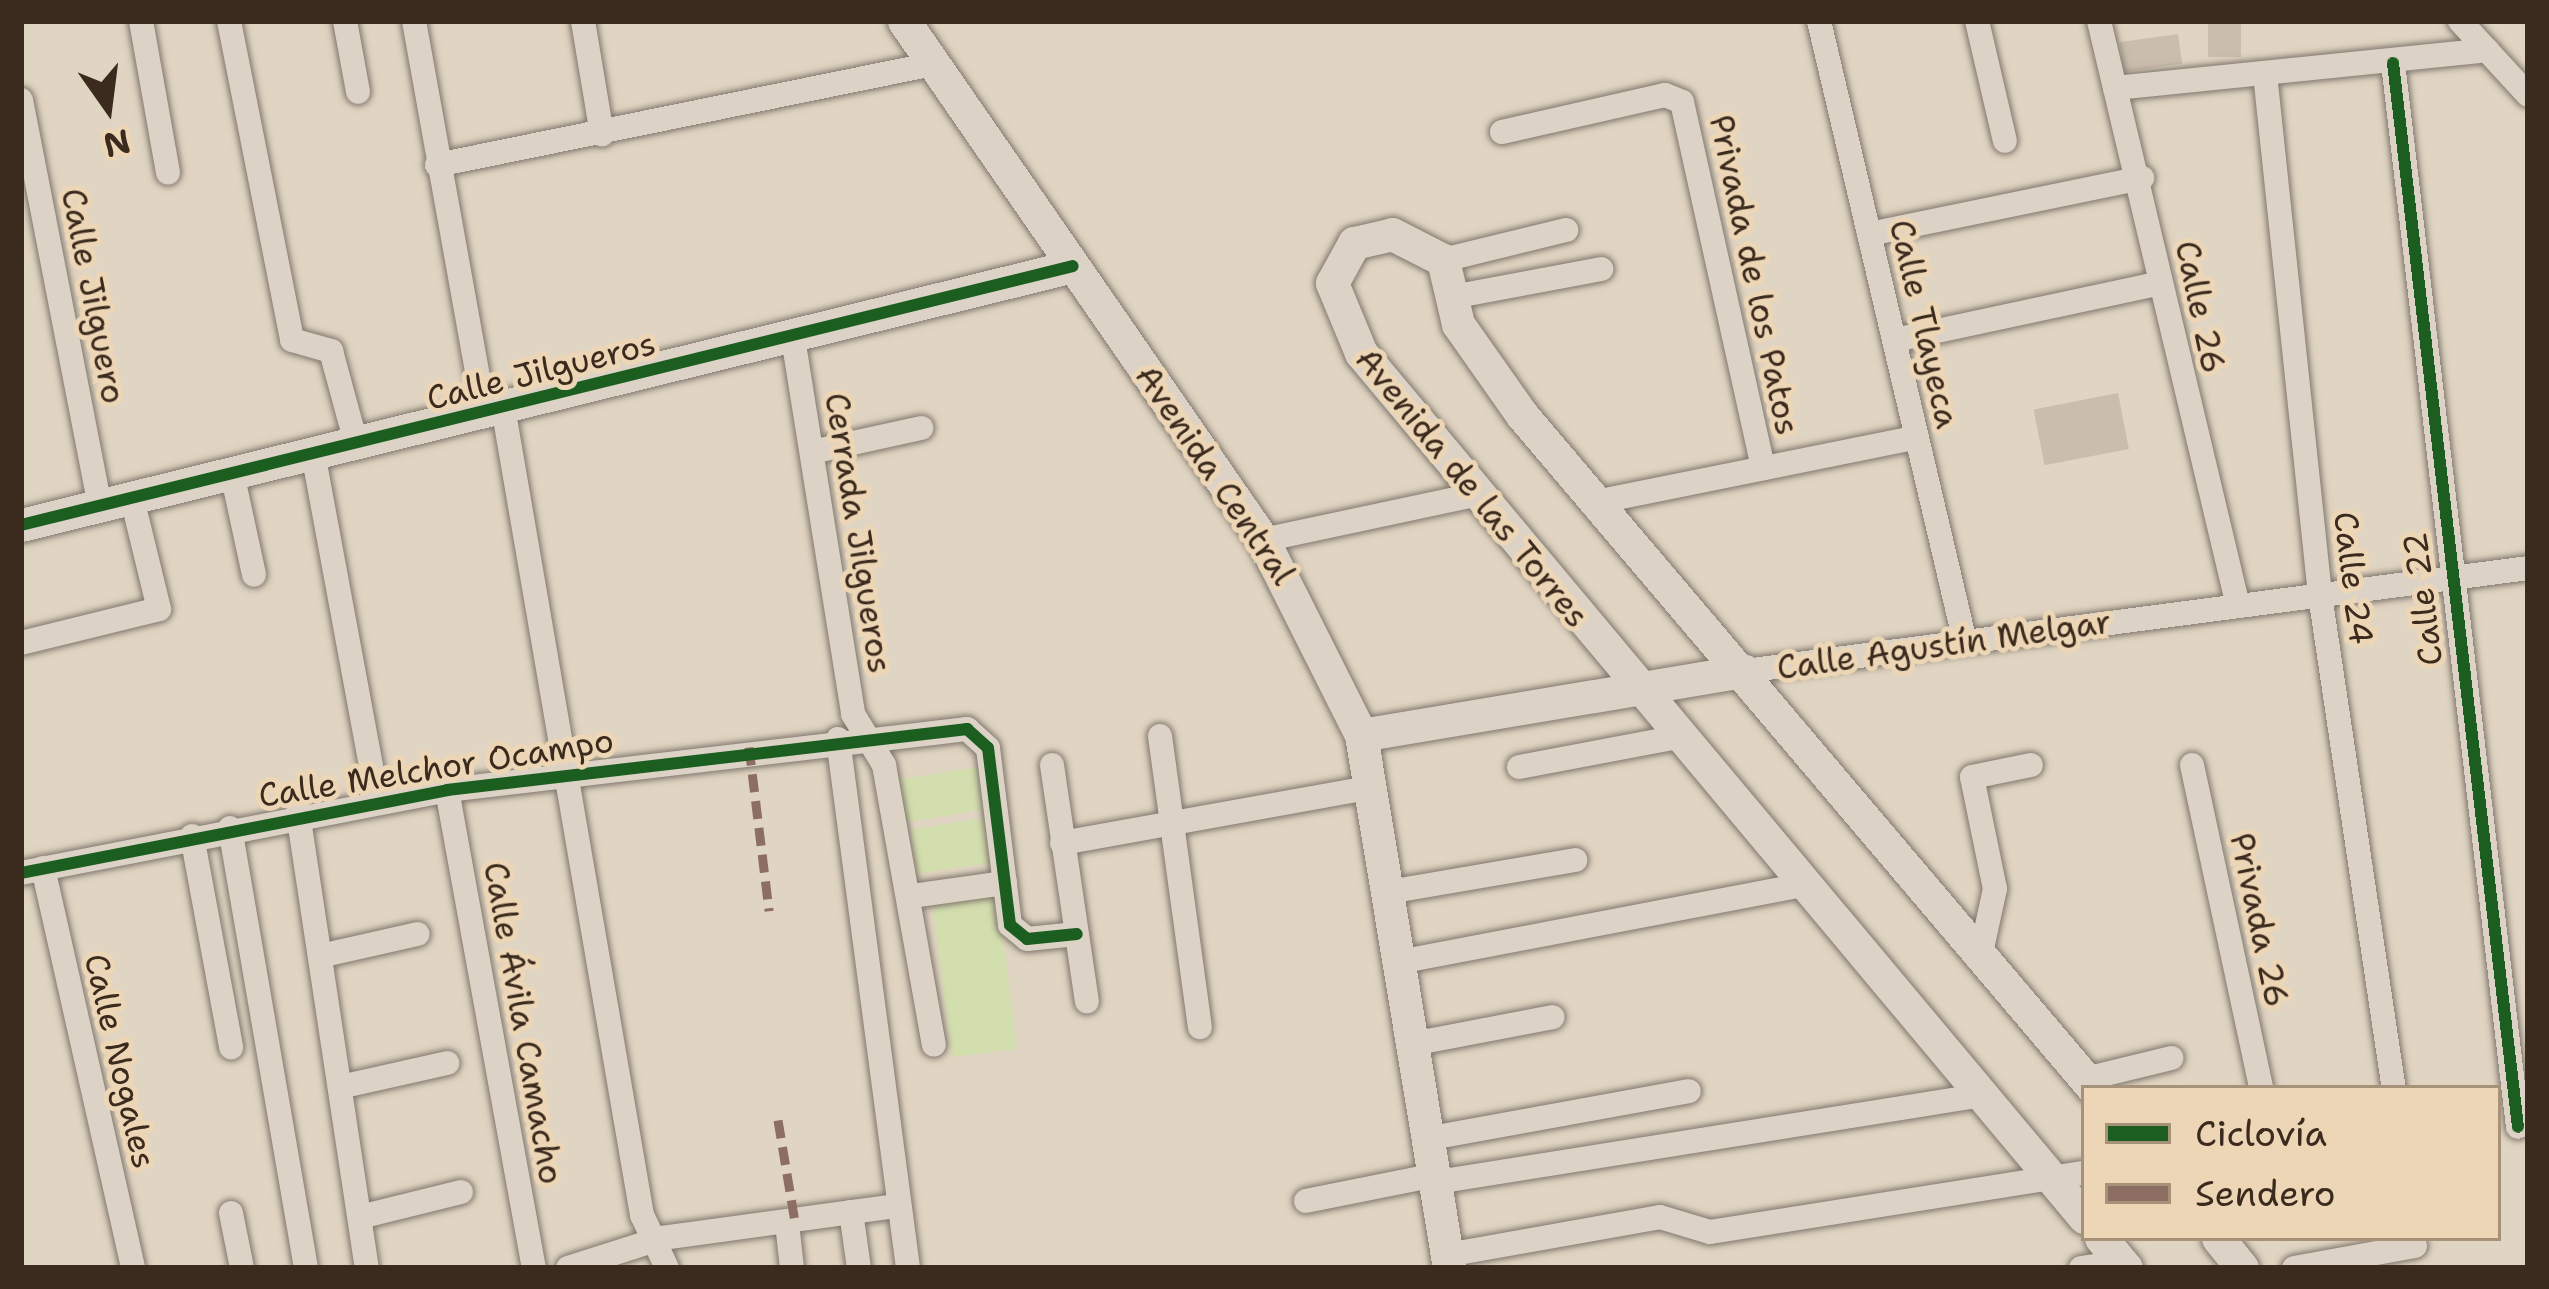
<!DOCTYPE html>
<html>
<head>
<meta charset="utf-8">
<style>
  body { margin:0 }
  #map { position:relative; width:2549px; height:1289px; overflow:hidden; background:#e0d4c2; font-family:"Shantell Sans",sans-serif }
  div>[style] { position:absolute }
  .green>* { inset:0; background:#d3deae; transform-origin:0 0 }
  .building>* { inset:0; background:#cabdad; transform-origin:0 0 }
  .roads { filter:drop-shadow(0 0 3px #80786d) drop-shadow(0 0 3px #80786d) }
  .street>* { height:24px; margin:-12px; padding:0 12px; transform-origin:12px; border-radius:12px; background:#dcd3c6 }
  .secondary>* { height:33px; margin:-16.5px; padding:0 16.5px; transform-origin:16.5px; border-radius:16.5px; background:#dcd3c6 }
  .quiet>* { height:9px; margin-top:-4.5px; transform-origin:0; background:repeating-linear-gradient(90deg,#8d6e63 0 18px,transparent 0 27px) }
  .cycleway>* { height:12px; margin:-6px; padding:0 6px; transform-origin:6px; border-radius:6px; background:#1b5e20 }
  span { translate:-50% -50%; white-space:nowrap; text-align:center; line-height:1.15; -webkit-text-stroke:10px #edd6b5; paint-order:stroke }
  .street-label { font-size:33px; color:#3b2a1e }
  .frame { position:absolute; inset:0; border:24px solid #3b2a1e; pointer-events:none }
  .legend { position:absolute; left:2081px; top:1085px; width:420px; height:156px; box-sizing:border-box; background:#edd6b5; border:3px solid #a69179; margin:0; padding:15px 21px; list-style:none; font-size:36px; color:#3b2a1e }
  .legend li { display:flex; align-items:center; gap:24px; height:60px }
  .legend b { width:60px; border:3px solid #a69179 }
  .north { position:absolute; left:48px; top:48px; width:120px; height:120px; -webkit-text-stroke:9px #edd6b5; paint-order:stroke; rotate:166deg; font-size:33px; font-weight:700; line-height:48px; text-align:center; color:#3b2a1e }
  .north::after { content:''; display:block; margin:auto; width:42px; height:54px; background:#3b2a1e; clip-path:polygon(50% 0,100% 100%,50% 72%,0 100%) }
</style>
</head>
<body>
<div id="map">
  <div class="green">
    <i style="left:984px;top:766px;width:43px;height:86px;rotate:81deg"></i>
    <i style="left:990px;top:817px;width:45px;height:81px;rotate:81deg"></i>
    <i style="left:998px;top:895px;width:155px;height:66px;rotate:83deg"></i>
  </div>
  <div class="building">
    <i style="left:2208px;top:21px;width:33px;height:36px"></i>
    <i style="left:2178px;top:34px;width:30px;height:59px;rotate:82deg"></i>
    <i style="left:2118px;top:393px;width:57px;height:86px;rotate:79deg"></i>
  </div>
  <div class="roads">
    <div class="street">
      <i style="left:141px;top:21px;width:154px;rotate:79.9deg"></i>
      <i style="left:229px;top:21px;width:325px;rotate:78.8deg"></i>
      <i style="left:292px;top:340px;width:41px;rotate:15.8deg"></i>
      <i style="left:331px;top:351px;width:95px;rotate:74.8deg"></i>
      <i style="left:345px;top:21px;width:72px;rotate:79.6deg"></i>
      <i style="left:414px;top:21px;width:397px;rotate:79.8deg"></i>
      <i style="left:583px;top:21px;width:115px;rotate:80.5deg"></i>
      <i style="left:1819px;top:21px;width:638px;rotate:76.77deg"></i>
      <i style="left:1977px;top:21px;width:123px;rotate:76.9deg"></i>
      <i style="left:2099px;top:21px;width:601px;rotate:76.63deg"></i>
      <i style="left:2460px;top:21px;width:100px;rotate:47.4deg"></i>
      <i style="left:2393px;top:63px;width:1071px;rotate:83.3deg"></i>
      <i style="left:2265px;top:74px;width:524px;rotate:83.97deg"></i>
      <i style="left:2320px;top:595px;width:499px;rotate:81.5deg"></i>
      <i style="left:2115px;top:88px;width:374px;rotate:-5.8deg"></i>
      <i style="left:21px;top:100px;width:414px;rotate:79deg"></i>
      <i style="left:1502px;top:132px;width:167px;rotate:-12.8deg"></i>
      <i style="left:1665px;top:95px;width:18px;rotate:22deg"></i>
      <i style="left:1682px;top:102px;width:375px;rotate:77.5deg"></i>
      <i style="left:437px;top:165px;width:506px;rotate:-11.51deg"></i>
      <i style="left:1869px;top:234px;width:279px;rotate:-11.6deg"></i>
      <i style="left:1443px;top:260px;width:127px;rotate:-13.7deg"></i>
      <i style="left:1452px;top:297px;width:152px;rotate:-10.6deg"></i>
      <i style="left:793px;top:338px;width:381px;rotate:80.9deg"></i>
      <i style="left:853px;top:714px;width:60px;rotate:58.7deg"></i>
      <i style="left:884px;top:765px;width:284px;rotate:79.9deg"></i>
      <i style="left:1895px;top:340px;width:271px;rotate:-12.1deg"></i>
      <i style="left:503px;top:407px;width:820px;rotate:80.24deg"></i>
      <i style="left:642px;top:1215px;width:59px;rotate:64.7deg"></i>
      <i style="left:812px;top:452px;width:112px;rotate:-12.4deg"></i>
      <i style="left:313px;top:453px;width:356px;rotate:79.5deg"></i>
      <i style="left:232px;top:473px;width:104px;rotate:77.8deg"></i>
      <i style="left:1601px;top:501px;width:322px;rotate:-11.4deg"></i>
      <i style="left:1263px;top:540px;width:216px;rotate:-12deg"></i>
      <i style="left:21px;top:643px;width:142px;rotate:-13.8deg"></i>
      <i style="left:159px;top:609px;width:114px;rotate:-103.7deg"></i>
      <i style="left:1745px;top:671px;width:790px;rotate:-7.49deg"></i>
      <i style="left:1160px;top:736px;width:294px;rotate:82.2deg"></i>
      <i style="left:838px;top:739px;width:534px;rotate:82.46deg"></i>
      <i style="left:1052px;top:765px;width:239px;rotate:81.6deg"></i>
      <i style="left:2192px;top:765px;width:330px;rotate:77.9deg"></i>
      <i style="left:1519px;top:767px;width:162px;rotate:-10.7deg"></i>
      <i style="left:447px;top:790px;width:486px;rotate:79.7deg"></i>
      <i style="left:298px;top:813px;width:460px;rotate:81.4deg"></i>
      <i style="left:230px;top:828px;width:447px;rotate:80.2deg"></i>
      <i style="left:192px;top:836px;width:215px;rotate:79.5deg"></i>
      <i style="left:1062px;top:843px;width:317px;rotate:-10.2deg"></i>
      <i style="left:43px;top:868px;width:410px;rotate:77.3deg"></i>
      <i style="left:21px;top:873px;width:434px;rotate:-11deg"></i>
      <i style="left:447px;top:790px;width:524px;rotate:-6.69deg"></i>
      <i style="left:967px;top:729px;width:28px;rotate:42deg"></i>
      <i style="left:988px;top:748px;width:178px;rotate:82.9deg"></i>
      <i style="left:1010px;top:925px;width:22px;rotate:39deg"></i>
      <i style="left:1027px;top:939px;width:50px;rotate:-5.7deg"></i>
      <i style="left:1394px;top:891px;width:184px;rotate:-9.7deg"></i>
      <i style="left:912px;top:896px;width:94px;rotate:-8deg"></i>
      <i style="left:1981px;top:953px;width:66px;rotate:-77.7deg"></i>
      <i style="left:1995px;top:889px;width:114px;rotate:-101.6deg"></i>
      <i style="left:1972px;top:777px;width:60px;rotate:-11.5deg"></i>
      <i style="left:320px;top:956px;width:100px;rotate:-12.7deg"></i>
      <i style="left:1404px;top:961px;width:409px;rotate:-10.8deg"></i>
      <i style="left:1417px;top:1043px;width:138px;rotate:-10.8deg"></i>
      <i style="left:2085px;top:1079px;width:89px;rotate:-13.7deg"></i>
      <i style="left:340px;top:1087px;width:110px;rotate:-12.6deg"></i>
      <i style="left:1431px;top:1138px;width:262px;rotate:-10.3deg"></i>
      <i style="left:1437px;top:1182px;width:553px;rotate:-9.05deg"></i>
      <i style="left:1306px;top:1201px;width:133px;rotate:-11.3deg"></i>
      <i style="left:851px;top:1212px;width:57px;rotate:81.9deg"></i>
      <i style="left:231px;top:1213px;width:56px;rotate:78.7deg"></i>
      <i style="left:360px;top:1217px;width:104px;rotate:-13.9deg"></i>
      <i style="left:787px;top:1223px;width:45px;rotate:83.7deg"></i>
      <i style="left:1447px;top:1255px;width:216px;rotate:-10.1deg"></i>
      <i style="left:1660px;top:1217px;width:52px;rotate:16.7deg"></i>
      <i style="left:1710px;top:1232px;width:379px;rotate:-9deg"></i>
      <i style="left:568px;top:1268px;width:99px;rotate:-17.7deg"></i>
      <i style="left:662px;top:1238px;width:237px;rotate:-7.8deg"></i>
      <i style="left:2081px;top:1268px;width:40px;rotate:-8.5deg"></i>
      <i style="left:2294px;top:1268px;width:123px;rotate:-10.3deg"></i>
    </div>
    <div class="secondary">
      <i style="left:904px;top:21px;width:631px;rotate:55.33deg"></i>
      <i style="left:1263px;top:540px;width:218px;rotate:63.3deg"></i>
      <i style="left:1361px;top:735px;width:540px;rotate:80.62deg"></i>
      <i style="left:21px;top:525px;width:1083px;rotate:-13.83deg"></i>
      <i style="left:1361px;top:735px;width:389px;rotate:-9.5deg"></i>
      <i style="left:2084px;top:1217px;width:1127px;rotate:-129.92deg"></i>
      <i style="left:1361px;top:353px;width:76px;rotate:-112.5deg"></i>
      <i style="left:1332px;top:283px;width:46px;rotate:-61.2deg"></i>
      <i style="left:1354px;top:243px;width:39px;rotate:-13deg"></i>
      <i style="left:1392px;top:234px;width:57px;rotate:27deg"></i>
      <i style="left:1443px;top:260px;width:66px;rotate:76.8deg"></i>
      <i style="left:1458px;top:324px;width:111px;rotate:54.9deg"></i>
      <i style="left:1522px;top:415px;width:883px;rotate:49.69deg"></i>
      <i style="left:2101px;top:1238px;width:39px;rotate:50deg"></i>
      <i style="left:2218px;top:1238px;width:38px;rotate:51deg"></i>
    </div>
  </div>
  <div class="quiet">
    <i style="left:749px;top:747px;width:165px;rotate:83deg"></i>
    <i style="left:778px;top:1120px;width:103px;rotate:80.5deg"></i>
  </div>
  <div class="cycleway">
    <i style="left:2393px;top:63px;width:1071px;rotate:83.3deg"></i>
    <i style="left:21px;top:525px;width:1083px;rotate:-13.83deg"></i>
    <i style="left:21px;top:873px;width:434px;rotate:-11deg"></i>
    <i style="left:447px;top:790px;width:524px;rotate:-6.69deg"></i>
    <i style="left:967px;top:729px;width:28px;rotate:42deg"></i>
    <i style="left:988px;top:748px;width:178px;rotate:82.9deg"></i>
    <i style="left:1010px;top:925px;width:22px;rotate:39deg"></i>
    <i style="left:1027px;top:939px;width:50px;rotate:-5.7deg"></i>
  </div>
  <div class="street-label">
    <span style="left:1754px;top:275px;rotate:78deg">Privada de los Patos</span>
    <span style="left:93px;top:296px;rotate:79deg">Calle Jilguero</span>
    <span style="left:2200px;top:307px;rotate:78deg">Calle 26</span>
    <span style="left:1924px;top:324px;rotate:77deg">Calle Tlayeca</span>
    <span style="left:541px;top:371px;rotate:-14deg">Calle Jilgueros</span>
    <span style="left:1215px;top:475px;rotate:56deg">Avenida Central</span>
    <span style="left:1472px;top:488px;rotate:51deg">Avenida de las Torres</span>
    <span style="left:858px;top:533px;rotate:81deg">Cerrada Jilgueros</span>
    <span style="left:2353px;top:578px;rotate:83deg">Calle 24</span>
    <span style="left:2423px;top:599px;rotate:-97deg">Calle 22</span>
    <span style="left:1944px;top:645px;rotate:-8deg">Calle Agustín Melgar</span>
    <span style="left:436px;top:768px;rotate:-9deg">Calle Melchor Ocampo</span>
    <span style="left:2259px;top:920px;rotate:78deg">Privada 26</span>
    <span style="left:523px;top:1023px;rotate:80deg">Calle Ávila Camacho</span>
    <span style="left:120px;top:1061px;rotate:77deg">Calle Nogales</span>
  </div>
  <div class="frame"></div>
  <ul class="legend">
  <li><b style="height:15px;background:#1b5e20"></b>Ciclovía</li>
  <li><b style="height:15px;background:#8d6e63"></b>Sendero</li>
  </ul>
  <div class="north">N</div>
</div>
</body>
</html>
